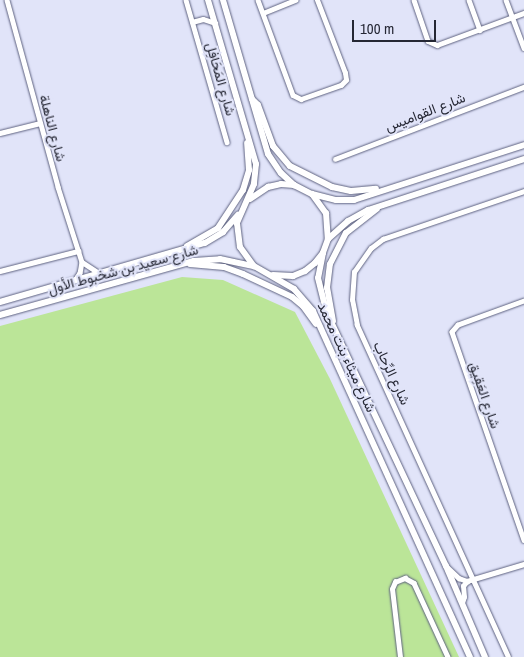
<!DOCTYPE html>
<html>
<head>
<meta charset="utf-8">
<style>
  body { margin:0 }
  #map { position:relative; width:524px; height:657px; overflow:hidden; background:#e1e4f9; font-family:"Archivo Narrow",Vazirmatn,sans-serif }
  div>[style] { position:absolute }
  .green>* { inset:0; background:#bbe598 }
  .roads { filter:drop-shadow(0 0 1px #5e6280) drop-shadow(0 0 1px #5e6280) }
  .street>* { height:4.5px; margin:-2.25px; padding:0 2.25px; transform-origin:2.25px; border-radius:2.25px; background:#fff }
  .secondary>* { height:6px; margin:-3px; padding:0 3px; transform-origin:3px; border-radius:3px; background:#fff }
  span { translate:-50% -50%; white-space:nowrap; text-align:center; line-height:1.15; -webkit-text-stroke:4px #e1e4f9; paint-order:stroke }
  .street-label { font-size:14px; color:#252734 }
  .scale { position:absolute; left:352px; top:20px; width:84px; height:22px; box-sizing:border-box; border:2px solid #252734; border-top:0; padding-left:6px; font-size:15px; line-height:18px; white-space:nowrap; color:#252734; -webkit-text-stroke:4px #e1e4f9; paint-order:stroke }
</style>
</head>
<body>
<div id="map">
  <div class="green">
    <i style="clip-path:polygon(182px 277px,223px 280px,295px 312px,330px 379px,459px 657px,0 657px,0 326px)"></i>
  </div>
  <div class="roads">
    <div class="street">
      <i style="left:7px;top:0;width:194px;rotate:74.7deg"></i>
      <i style="left:58px;top:187px;width:79px;rotate:72.3deg"></i>
      <i style="left:82px;top:262px;width:11px;rotate:100deg"></i>
      <i style="left:80px;top:273px;width:7px;rotate:124deg"></i>
      <i style="left:186px;top:0;width:148px;rotate:73.9deg"></i>
      <i style="left:258px;top:0;width:101px;rotate:69.8deg"></i>
      <i style="left:293px;top:95px;width:9px;rotate:27deg"></i>
      <i style="left:301px;top:99px;width:42px;rotate:-19.3deg"></i>
      <i style="left:341px;top:85px;width:7px;rotate:-45deg"></i>
      <i style="left:346px;top:80px;width:7px;rotate:-98deg"></i>
      <i style="left:345px;top:73px;width:78px;rotate:-111deg"></i>
      <i style="left:414px;top:0;width:43px;rotate:71.1deg"></i>
      <i style="left:428px;top:41px;width:10px;rotate:24deg"></i>
      <i style="left:437px;top:45px;width:93px;rotate:-20.2deg"></i>
      <i style="left:469px;top:0;width:32px;rotate:70deg"></i>
      <i style="left:506px;top:0;width:51px;rotate:69.4deg"></i>
      <i style="left:263px;top:13px;width:35px;rotate:-22deg"></i>
      <i style="left:192px;top:22px;width:11px;rotate:-15deg"></i>
      <i style="left:203px;top:19px;width:13px;rotate:18deg"></i>
      <i style="left:0;top:133px;width:41px;rotate:-14deg"></i>
      <i style="left:335px;top:159px;width:202px;rotate:-20.9deg"></i>
      <i style="left:82px;top:262px;width:20px;rotate:33deg"></i>
      <i style="left:0;top:271px;width:81px;rotate:-14.4deg"></i>
      <i style="left:524px;top:301px;width:70px;rotate:160deg"></i>
      <i style="left:458px;top:325px;width:9px;rotate:131deg"></i>
      <i style="left:452px;top:332px;width:220px;rotate:70.9deg"></i>
      <i style="left:446px;top:566px;width:18px;rotate:43deg"></i>
      <i style="left:459px;top:578px;width:9px;rotate:21deg"></i>
      <i style="left:467px;top:581px;width:59px;rotate:-16.6deg"></i>
      <i style="left:462px;top:603px;width:6px;rotate:-72deg"></i>
      <i style="left:464px;top:597px;width:11px;rotate:-95deg"></i>
      <i style="left:463px;top:586px;width:6px;rotate:-51deg"></i>
      <i style="left:400px;top:657px;width:68px;rotate:-96.7deg"></i>
      <i style="left:392px;top:589px;width:8px;rotate:-67deg"></i>
      <i style="left:395px;top:582px;width:11px;rotate:-22deg"></i>
      <i style="left:405px;top:578px;width:10px;rotate:29deg"></i>
      <i style="left:414px;top:583px;width:81px;rotate:65.3deg"></i>
      <i style="left:508px;top:657px;width:365px;rotate:-114.5deg"></i>
      <i style="left:357px;top:325px;width:25px;rotate:-101deg"></i>
      <i style="left:352px;top:300px;width:28px;rotate:-86deg"></i>
      <i style="left:354px;top:272px;width:29px;rotate:-55deg"></i>
      <i style="left:371px;top:248px;width:15px;rotate:-37deg"></i>
      <i style="left:383px;top:239px;width:149px;rotate:-18.8deg"></i>
    </div>
    <div class="secondary">
      <i style="left:208px;top:0;width:171px;rotate:73.7deg"></i>
      <i style="left:256px;top:164px;width:20px;rotate:96deg"></i>
      <i style="left:254px;top:184px;width:43px;rotate:113.6deg"></i>
      <i style="left:237px;top:223px;width:24px;rotate:83deg"></i>
      <i style="left:240px;top:247px;width:24px;rotate:54deg"></i>
      <i style="left:254px;top:266px;width:46px;rotate:29.9deg"></i>
      <i style="left:294px;top:289px;width:29px;rotate:49deg"></i>
      <i style="left:313px;top:311px;width:380px;rotate:65.6deg"></i>
      <i style="left:223px;top:0;width:160px;rotate:73.7deg"></i>
      <i style="left:268px;top:154px;width:23px;rotate:56deg"></i>
      <i style="left:281px;top:173px;width:18px;rotate:43deg"></i>
      <i style="left:252px;top:99px;width:8px;rotate:45deg"></i>
      <i style="left:258px;top:105px;width:44px;rotate:69.9deg"></i>
      <i style="left:273px;top:146px;width:26px;rotate:50deg"></i>
      <i style="left:290px;top:166px;width:47px;rotate:26.6deg"></i>
      <i style="left:332px;top:187px;width:19px;rotate:12deg"></i>
      <i style="left:351px;top:191px;width:25px;rotate:-5deg"></i>
      <i style="left:312px;top:194px;width:25px;rotate:14deg"></i>
      <i style="left:336px;top:200px;width:18px"></i>
      <i style="left:354px;top:200px;width:179px;rotate:-17.9deg"></i>
      <i style="left:250px;top:199px;width:22px;rotate:-34deg"></i>
      <i style="left:268px;top:187px;width:13px;rotate:-13deg"></i>
      <i style="left:281px;top:184px;width:13px;rotate:4deg"></i>
      <i style="left:294px;top:185px;width:20px;rotate:27deg"></i>
      <i style="left:312px;top:194px;width:24px;rotate:54deg"></i>
      <i style="left:326px;top:213px;width:26px;rotate:86deg"></i>
      <i style="left:328px;top:239px;width:15px;rotate:110deg"></i>
      <i style="left:323px;top:253px;width:13px;rotate:129deg"></i>
      <i style="left:315px;top:263px;width:13px;rotate:141deg"></i>
      <i style="left:305px;top:271px;width:13px;rotate:157deg"></i>
      <i style="left:293px;top:276px;width:20px;rotate:-177deg"></i>
      <i style="left:328px;top:239px;width:27px;rotate:-42deg"></i>
      <i style="left:348px;top:221px;width:23px;rotate:-29deg"></i>
      <i style="left:368px;top:210px;width:164px;rotate:-18.1deg"></i>
      <i style="left:187px;top:246px;width:36px;rotate:-30deg"></i>
      <i style="left:218px;top:228px;width:45px;rotate:-56.7deg"></i>
      <i style="left:243px;top:190px;width:21px;rotate:-73deg"></i>
      <i style="left:249px;top:170px;width:27px;rotate:-94deg"></i>
      <i style="left:323px;top:253px;width:25px;rotate:101deg"></i>
      <i style="left:318px;top:278px;width:34px;rotate:76deg"></i>
      <i style="left:326px;top:311px;width:282px;rotate:64.8deg"></i>
      <i style="left:446px;top:566px;width:99px;rotate:66.8deg"></i>
      <i style="left:190px;top:264px;width:34px;rotate:5deg"></i>
      <i style="left:224px;top:267px;width:20px;rotate:20deg"></i>
      <i style="left:243px;top:274px;width:54px;rotate:25.1deg"></i>
      <i style="left:292px;top:297px;width:14px;rotate:39deg"></i>
      <i style="left:303px;top:306px;width:22px;rotate:54deg"></i>
      <i style="left:0;top:302px;width:213px;rotate:-16.1deg"></i>
      <i style="left:205px;top:243px;width:21px;rotate:-31deg"></i>
      <i style="left:223px;top:232px;width:23px;rotate:-49deg"></i>
      <i style="left:0;top:315px;width:201px;rotate:-15.6deg"></i>
      <i style="left:194px;top:261px;width:26px;rotate:-4deg"></i>
      <i style="left:220px;top:259px;width:34px;rotate:12deg"></i>
      <i style="left:333px;top:321px;width:34px;rotate:-100deg"></i>
      <i style="left:327px;top:288px;width:24px;rotate:-83deg"></i>
      <i style="left:330px;top:264px;width:35px;rotate:-63deg"></i>
      <i style="left:346px;top:233px;width:39px;rotate:-38deg"></i>
    </div>
  </div>
  <div class="street-label">
    <span style="left:221px;top:79px;rotate:74deg">شارع المَحَافِل</span>
    <span style="left:425px;top:112px;rotate:-21deg">شارع القواميس</span>
    <span style="left:53px;top:128px;rotate:75deg">شارع الناهلة</span>
    <span style="left:123px;top:269px;rotate:-15deg">شارع سعيد بن شخبوط الأول</span>
    <span style="left:347px;top:357px;rotate:65deg">شارع ميثاء بنت محمد</span>
    <span style="left:392px;top:373px;rotate:65deg">شارع الرِّحاب</span>
    <span style="left:485px;top:395px;rotate:71deg">شارع العَقِيق</span>
  </div>
  <div class="scale">100 m</div>
</div>
</body>
</html>
